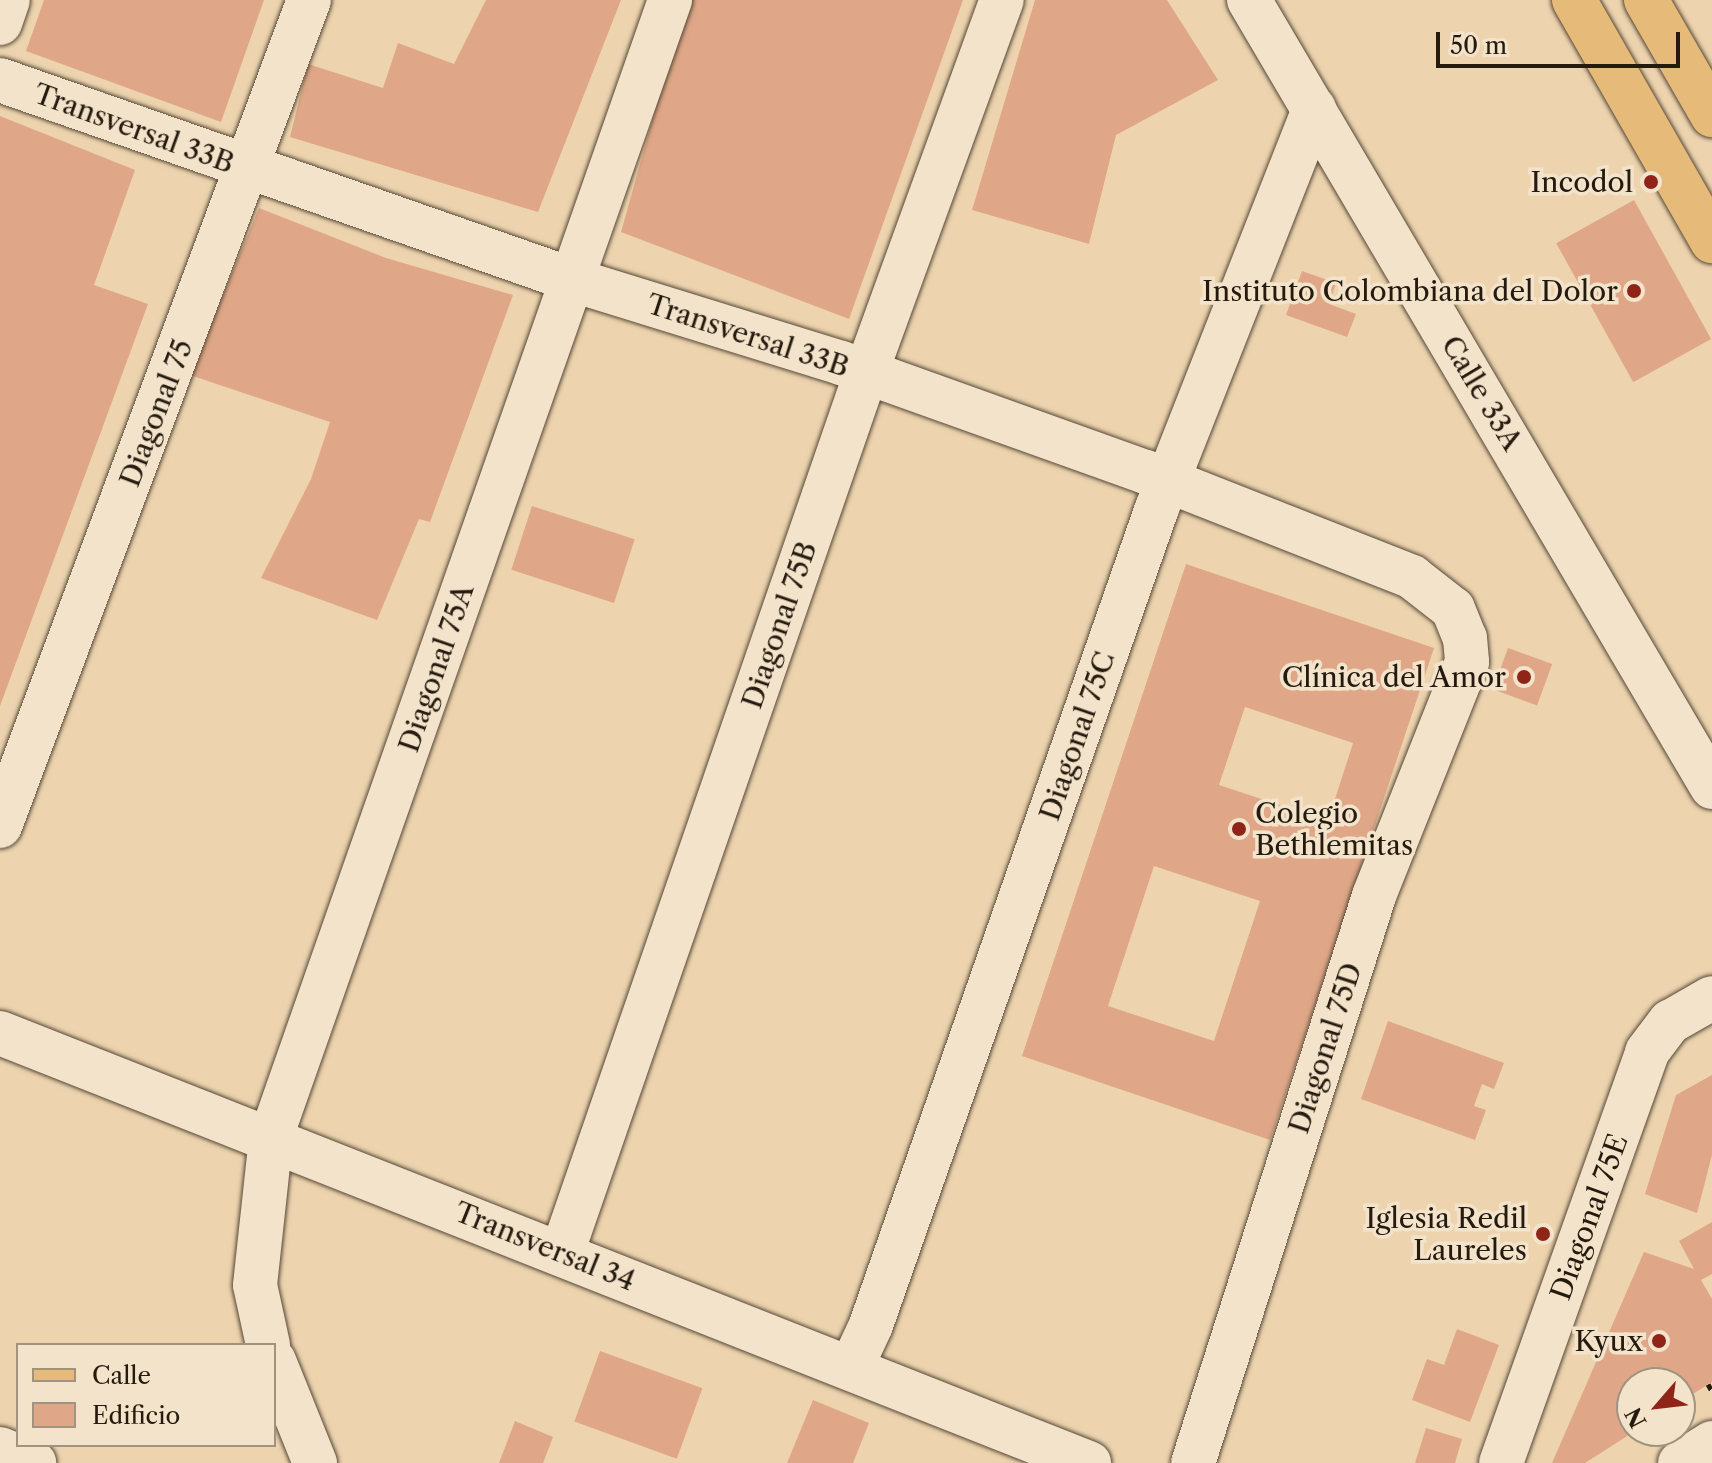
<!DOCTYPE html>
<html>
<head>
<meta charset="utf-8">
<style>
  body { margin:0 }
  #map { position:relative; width:1712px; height:1463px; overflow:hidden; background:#edd4af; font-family:"Libre Caslon Text",serif }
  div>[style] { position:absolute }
  .building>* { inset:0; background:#dfa788; transform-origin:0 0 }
  .path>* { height:5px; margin-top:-2.5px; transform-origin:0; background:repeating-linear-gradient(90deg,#241a0e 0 6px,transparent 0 10px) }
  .roads { filter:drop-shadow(0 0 2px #564836) drop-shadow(0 0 2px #564836) }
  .minor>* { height:44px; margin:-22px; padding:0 22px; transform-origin:22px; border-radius:22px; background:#f3e3cb }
  .major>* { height:44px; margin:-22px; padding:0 22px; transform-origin:22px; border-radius:22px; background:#e6ba78 }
  .dots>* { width:22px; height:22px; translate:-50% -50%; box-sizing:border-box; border:4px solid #f3e3cb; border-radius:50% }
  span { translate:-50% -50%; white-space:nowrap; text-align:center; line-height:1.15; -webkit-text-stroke:7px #f3e3cb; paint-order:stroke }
  .street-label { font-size:28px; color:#241a0e }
  .poi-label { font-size:28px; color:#241a0e }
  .right { translate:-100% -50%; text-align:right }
  .left { translate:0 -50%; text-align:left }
  .legend { position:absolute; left:16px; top:1343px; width:260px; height:104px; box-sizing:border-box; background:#f3e3cb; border:2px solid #a0937f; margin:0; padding:10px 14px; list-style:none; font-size:24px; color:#241a0e }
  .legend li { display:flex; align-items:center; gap:16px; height:40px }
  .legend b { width:40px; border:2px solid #a0937f }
  .north { position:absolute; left:1616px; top:1367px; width:80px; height:80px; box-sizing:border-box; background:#f3e3cb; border:2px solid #a0937f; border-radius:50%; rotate:242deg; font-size:22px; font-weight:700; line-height:32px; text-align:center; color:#241a0e }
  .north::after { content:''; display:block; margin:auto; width:28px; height:36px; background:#8f2418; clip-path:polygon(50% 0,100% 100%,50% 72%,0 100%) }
  .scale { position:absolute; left:1436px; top:32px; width:244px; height:36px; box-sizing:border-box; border:4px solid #241a0e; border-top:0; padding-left:10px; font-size:24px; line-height:28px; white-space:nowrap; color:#241a0e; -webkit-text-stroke:6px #f3e3cb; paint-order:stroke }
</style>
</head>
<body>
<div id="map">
  <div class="building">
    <i style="clip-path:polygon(44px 0,264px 0,221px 122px,26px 51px)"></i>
    <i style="clip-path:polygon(486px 0,621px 0,538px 212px,290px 137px,308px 64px,383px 88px,398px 43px,454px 64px)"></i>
    <i style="clip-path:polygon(686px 0,963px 0,849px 319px,621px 232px)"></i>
    <i style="clip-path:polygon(1035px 0,1167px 0,1218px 80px,1116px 135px,1089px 244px,972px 210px)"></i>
    <i style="clip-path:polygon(0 116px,135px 170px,94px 285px,148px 304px,0 706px)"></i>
    <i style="left:1634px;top:200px;width:159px;height:89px;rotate:61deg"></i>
    <i style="clip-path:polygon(259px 208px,386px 258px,513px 295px,430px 522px,419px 519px,377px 620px,261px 578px,311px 479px,330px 422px,190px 375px)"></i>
    <i style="clip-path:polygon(1302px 271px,1336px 283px,1329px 304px,1356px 314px,1347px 337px,1286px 315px)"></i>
    <i style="left:532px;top:506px;width:108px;height:67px;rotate:18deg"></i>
    <i style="clip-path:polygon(evenodd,1186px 564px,1434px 648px,1270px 1140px,1022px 1056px,1186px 564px,1245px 707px,1353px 743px,1328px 821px,1219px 785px,1245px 707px,1186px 564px,1154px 866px,1260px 901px,1214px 1041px,1108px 1006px,1154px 866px)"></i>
    <i style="left:1508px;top:648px;width:47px;height:44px;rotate:20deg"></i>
    <i style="clip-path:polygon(1388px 1021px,1504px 1063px,1494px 1089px,1482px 1084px,1474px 1106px,1486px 1110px,1475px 1140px,1361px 1099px)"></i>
    <i style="clip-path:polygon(1712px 1075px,1712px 1155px,1697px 1213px,1645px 1194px,1676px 1095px)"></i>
    <i style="clip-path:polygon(1712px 1222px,1712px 1274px,1701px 1280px,1712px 1299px,1712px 1382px,1680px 1402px,1680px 1383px,1632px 1383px,1632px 1433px,1585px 1463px,1552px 1463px,1644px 1252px,1694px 1269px,1679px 1241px)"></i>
    <i style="clip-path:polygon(1457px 1329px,1499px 1345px,1470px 1422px,1412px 1400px,1427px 1359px,1444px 1365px)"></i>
    <i style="left:600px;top:1351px;width:109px;height:75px;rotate:20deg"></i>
    <i style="clip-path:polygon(813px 1400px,869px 1423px,853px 1463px,787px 1463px)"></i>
    <i style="clip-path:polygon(515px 1421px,553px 1437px,543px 1463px,499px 1463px)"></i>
    <i style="clip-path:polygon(1426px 1428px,1462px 1439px,1455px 1463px,1415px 1463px)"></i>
  </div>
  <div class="path">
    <i style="left:1708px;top:1384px;width:8px;rotate:60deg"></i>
  </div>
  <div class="roads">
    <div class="minor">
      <i style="left:1249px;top:0;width:913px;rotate:59.53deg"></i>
      <i style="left:0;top:23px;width:24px;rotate:-71deg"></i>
      <i style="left:0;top:80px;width:607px;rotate:19.24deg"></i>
      <i style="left:573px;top:280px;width:281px;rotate:17.2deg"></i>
      <i style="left:841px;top:363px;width:324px;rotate:19.7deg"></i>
      <i style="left:1146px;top:472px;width:286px;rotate:21.5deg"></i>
      <i style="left:1412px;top:577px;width:52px;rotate:38deg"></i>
      <i style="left:1453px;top:609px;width:31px;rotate:68deg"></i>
      <i style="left:1465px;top:638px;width:24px;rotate:85deg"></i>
      <i style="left:1467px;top:662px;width:252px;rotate:111.7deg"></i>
      <i style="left:1374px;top:896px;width:595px;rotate:107.7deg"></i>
      <i style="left:0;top:826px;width:882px;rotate:-69.49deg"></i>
      <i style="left:0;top:1033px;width:1171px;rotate:21.55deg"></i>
      <i style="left:562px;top:1253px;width:931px;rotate:-70.94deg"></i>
      <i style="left:866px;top:373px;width:397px;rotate:-70deg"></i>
      <i style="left:268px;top:1345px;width:61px;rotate:-102.2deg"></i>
      <i style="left:255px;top:1285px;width:149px;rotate:-83.8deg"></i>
      <i style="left:271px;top:1137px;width:1205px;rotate:-70.66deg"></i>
      <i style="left:274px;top:1361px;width:110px;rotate:68.1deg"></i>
      <i style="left:852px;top:1366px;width:45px;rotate:-65.1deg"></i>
      <i style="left:871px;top:1325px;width:866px;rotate:-70.71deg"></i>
      <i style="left:1157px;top:508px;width:429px;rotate:-68.5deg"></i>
      <i style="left:0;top:1449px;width:37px;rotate:22deg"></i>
      <i style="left:1501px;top:1463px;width:436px;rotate:-70.4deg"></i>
      <i style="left:1647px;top:1052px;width:38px;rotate:-53deg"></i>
      <i style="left:1670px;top:1022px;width:48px;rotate:-29.7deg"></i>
      <i style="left:1680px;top:1463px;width:38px;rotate:-32deg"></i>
    </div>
    <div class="major">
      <i style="left:1574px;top:0;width:278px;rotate:60.2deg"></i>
      <i style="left:1646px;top:0;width:133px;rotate:60.1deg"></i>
    </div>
  </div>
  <div class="dots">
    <i style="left:1651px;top:182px;background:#8f2418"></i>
    <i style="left:1634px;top:291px;background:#8f2418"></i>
    <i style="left:1524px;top:677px;background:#8f2418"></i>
    <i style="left:1239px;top:829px;background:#8f2418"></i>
    <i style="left:1543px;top:1234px;background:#8f2418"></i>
    <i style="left:1659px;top:1341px;background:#8f2418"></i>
  </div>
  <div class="street-label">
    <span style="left:134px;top:128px;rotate:20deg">Transversal 33B</span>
    <span style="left:748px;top:335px;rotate:18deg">Transversal 33B</span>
    <span style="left:1482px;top:393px;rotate:59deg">Calle 33A</span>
    <span style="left:156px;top:413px;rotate:-69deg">Diagonal 75</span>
    <span style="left:779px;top:625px;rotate:-71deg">Diagonal 75B</span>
    <span style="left:436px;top:668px;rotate:-71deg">Diagonal 75A</span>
    <span style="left:1077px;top:736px;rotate:-71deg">Diagonal 75C</span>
    <span style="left:1325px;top:1048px;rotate:-72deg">Diagonal 75D</span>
    <span style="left:1589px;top:1217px;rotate:-70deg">Diagonal 75E</span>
    <span style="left:545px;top:1246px;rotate:22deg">Transversal 34</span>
  </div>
  <div class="poi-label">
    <span class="right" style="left:1633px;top:182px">Incodol</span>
    <span class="right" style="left:1618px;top:291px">Instituto Colombiana del Dolor</span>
    <span class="right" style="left:1506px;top:677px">Clínica del Amor</span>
    <span class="left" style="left:1255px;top:829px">Colegio<br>Bethlemitas</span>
    <span class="right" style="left:1527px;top:1234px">Iglesia Redil<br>Laureles</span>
    <span class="right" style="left:1643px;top:1341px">Kyux</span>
  </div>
  <ul class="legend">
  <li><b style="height:10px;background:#e6ba78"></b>Calle</li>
  <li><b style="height:22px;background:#dfa788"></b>Edificio</li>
  </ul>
  <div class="north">N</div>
  <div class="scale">50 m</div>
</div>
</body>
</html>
